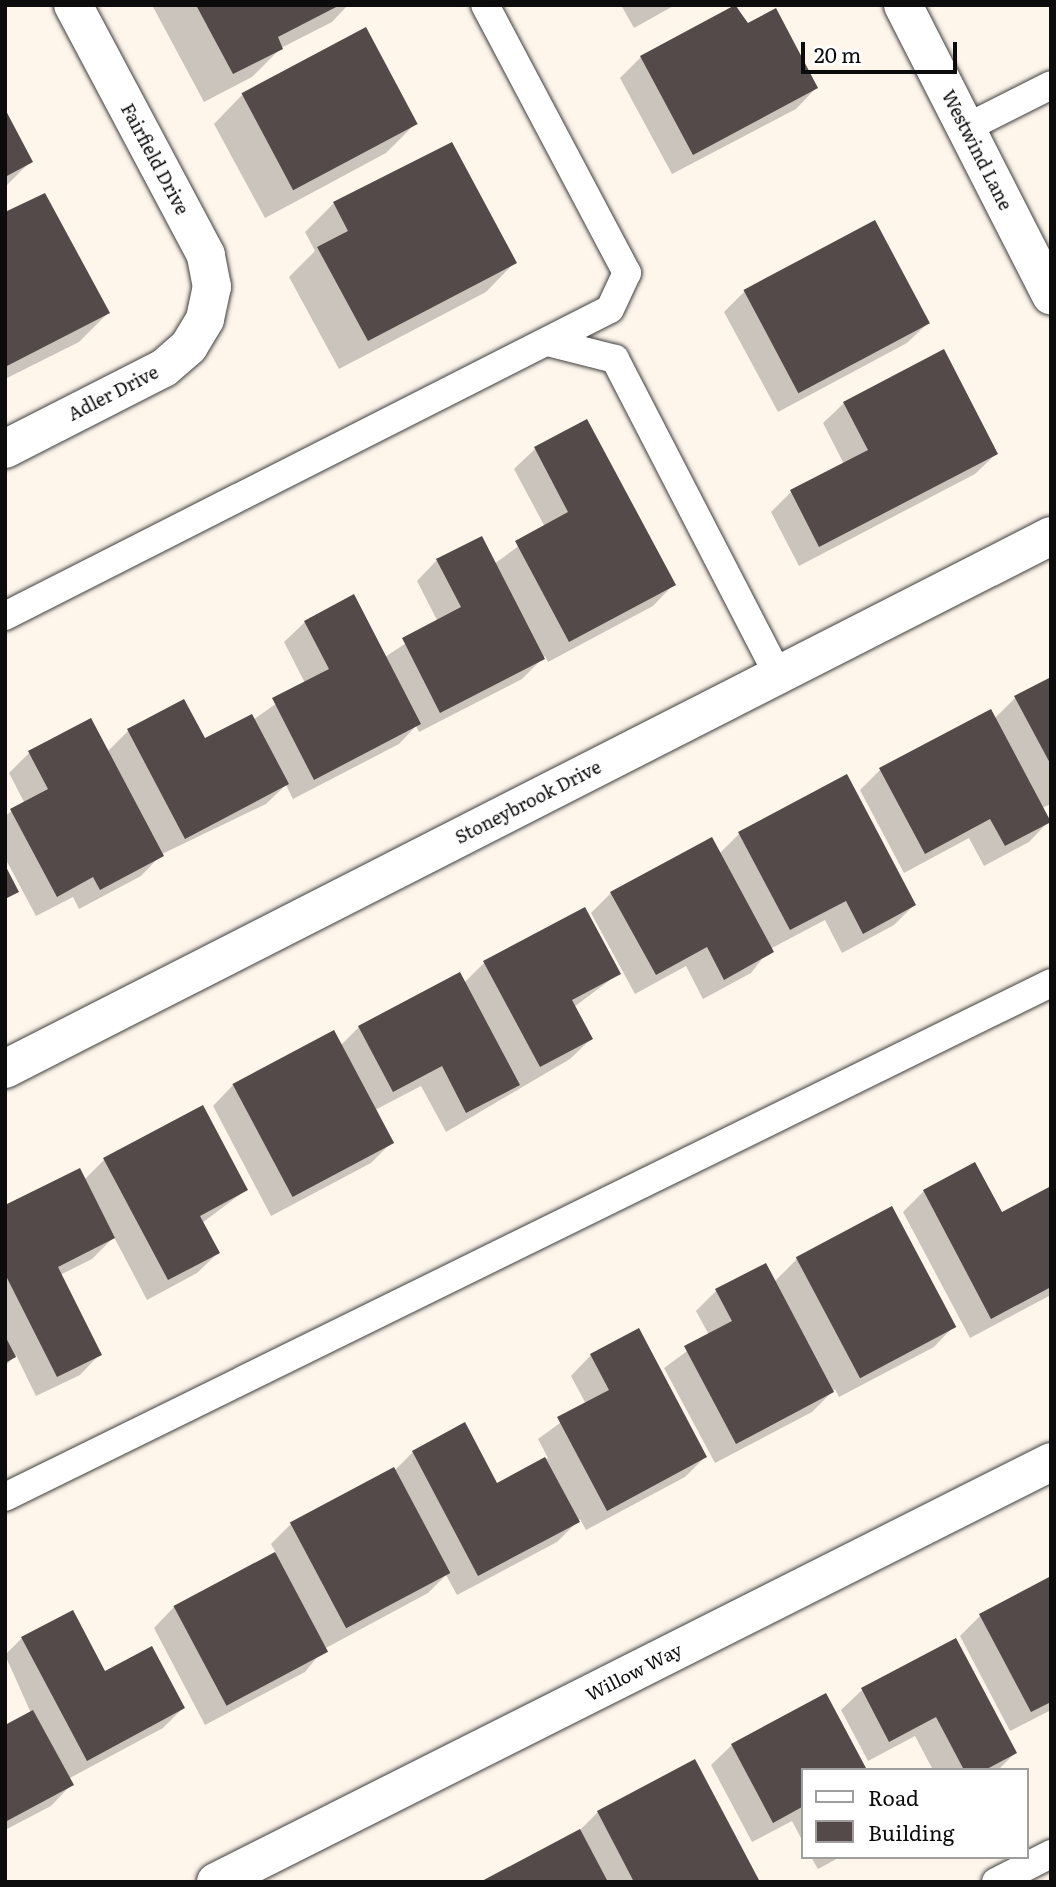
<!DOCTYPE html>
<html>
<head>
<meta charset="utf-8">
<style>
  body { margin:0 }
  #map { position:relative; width:1056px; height:1887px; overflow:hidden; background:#fef6eb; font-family:Literata,serif }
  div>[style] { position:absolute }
  .shadow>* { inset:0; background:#0003 }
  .building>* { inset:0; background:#544a49; transform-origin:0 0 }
  .roads { filter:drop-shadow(0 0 2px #3f3f3f) drop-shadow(0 0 2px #3f3f3f) }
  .lane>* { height:28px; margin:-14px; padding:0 14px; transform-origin:14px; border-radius:14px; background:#fff }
  .street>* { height:38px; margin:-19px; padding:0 19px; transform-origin:19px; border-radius:19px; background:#fff }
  span { translate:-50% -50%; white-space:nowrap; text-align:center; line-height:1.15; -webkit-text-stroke:7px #fff; paint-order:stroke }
  .street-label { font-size:18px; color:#0c0c0c }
  .frame { position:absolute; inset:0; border:7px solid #0c0c0c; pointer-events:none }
  .legend { position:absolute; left:801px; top:1768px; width:228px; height:91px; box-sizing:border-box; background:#fff; border:2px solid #9e9e9e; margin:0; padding:9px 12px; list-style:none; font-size:21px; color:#0c0c0c }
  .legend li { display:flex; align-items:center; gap:14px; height:35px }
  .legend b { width:35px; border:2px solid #9e9e9e }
  .scale { position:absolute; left:801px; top:42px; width:156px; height:32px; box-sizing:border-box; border:4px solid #0c0c0c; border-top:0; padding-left:9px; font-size:21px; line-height:24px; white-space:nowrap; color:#0c0c0c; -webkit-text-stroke:5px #fff; paint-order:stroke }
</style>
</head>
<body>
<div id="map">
  <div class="shadow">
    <i style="clip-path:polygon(152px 5px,348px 5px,332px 22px,281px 48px,252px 77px,204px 102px)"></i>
    <i style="clip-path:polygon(621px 5px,675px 5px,634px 28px)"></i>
    <i style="clip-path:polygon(737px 6px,747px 25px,816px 88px,796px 109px,672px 174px,620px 78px,641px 57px)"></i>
    <i style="clip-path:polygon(242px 95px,415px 124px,386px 153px,265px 218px,214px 124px)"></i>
    <i style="clip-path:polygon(5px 113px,31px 161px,5px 187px)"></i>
    <i style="clip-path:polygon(334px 203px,514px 263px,486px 292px,339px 369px,289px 277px,315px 251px,305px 232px)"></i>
    <i style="clip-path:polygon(5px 214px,108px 313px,79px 342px,5px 379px)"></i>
    <i style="clip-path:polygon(745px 291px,928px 323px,907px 343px,778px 412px,724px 312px)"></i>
    <i style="clip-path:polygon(844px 403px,996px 454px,975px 474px,799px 566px,771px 512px,791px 492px,844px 464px,823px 423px)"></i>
    <i style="clip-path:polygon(586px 421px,673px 585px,653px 606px,548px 662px,545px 656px,522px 679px,419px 732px,416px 726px,399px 744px,293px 799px,286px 785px,266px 804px,162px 854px,141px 876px,79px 909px,73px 897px,36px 916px,5px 858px,5px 816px,24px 802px,9px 773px,29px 753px,107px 752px,128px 731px,205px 741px,253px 720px,305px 683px,284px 642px,305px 622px,385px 657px,438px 622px,417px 581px,437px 560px,494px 564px,545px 527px,514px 469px,535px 449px)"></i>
    <i style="clip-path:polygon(1051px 679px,1051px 804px,1042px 808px,1049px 821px,1029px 842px,984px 866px,969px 838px,904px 873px,860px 790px,880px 770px,994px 719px,1015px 698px)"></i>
    <i style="clip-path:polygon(739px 834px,914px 905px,894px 925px,842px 953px,825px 920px,770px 949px,751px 973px,703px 999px,686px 966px,635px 994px,591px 913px,611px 893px,719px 854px)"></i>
    <i style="clip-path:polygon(484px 963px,618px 974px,574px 1007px,591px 1039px,570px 1059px,446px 1132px,421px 1086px,375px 1110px,392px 1142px,371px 1163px,271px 1216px,213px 1106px,233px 1085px,340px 1046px,359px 1027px,464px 983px)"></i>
    <i style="clip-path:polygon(104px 1160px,246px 1190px,202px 1223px,218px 1253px,197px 1273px,147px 1300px,114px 1237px,92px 1259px,60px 1275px,100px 1354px,80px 1375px,36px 1396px,16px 1355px,5px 1366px,5px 1207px,84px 1180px)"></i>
    <i style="clip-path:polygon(975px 1164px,1001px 1215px,1051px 1188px,1051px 1295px,970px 1338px,903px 1212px,924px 1191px)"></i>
    <i style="clip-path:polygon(892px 1208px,954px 1326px,934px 1347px,839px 1397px,835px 1389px,812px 1412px,715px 1463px,664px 1368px,709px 1335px,696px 1311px,716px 1291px,774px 1282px,797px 1259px)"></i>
    <i style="clip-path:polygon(591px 1355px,705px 1457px,685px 1477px,586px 1530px,580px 1519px,557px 1542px,457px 1595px,446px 1575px,428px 1593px,324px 1649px,305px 1672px,205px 1725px,154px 1628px,174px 1607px,276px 1553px,271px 1544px,291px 1524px,394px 1471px,413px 1452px,464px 1425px,496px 1485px,548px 1458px,538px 1439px,586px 1404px,571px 1376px)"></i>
    <i style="clip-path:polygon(1051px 1578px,1051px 1710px,1010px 1731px,960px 1636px,980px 1616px)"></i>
    <i style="clip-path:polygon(22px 1638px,183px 1708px,163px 1728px,68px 1779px,71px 1785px,51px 1806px,5px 1830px,5px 1727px,31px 1713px,5px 1655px)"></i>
    <i style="clip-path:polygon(955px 1640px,1015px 1753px,998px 1770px,933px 1770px,915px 1736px,868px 1761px,841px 1710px,862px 1690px)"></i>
    <i style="clip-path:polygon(732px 1745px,802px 1770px,802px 1840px,792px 1821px,752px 1842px,711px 1765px)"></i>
    <i style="clip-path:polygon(694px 1761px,758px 1882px,484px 1882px,579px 1831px,598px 1812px)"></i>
    <i style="clip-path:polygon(811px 1857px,840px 1857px,818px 1869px)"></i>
  </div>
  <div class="building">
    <i style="clip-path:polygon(196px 5px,340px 5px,278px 37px,283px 49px,233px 74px)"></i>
    <i style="clip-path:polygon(735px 5px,748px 23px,776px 8px,818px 88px,693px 155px,640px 56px)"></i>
    <i style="left:366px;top:27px;width:110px;height:141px;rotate:62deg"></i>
    <i style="clip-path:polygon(5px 109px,33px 162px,5px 177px)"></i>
    <i style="clip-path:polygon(452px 142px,517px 263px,368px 341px,317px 247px,348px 231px,333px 202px)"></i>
    <i style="clip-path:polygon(45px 193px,110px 313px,5px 367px,5px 212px)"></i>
    <i style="left:875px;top:220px;width:117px;height:149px;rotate:62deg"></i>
    <i style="clip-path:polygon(944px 349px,998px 454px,819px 547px,790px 490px,868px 450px,843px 402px)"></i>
    <i style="clip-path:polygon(587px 419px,676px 585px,569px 642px,515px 541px,568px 512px,534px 447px)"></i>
    <i style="clip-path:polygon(482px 536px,545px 659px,440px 713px,402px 638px,461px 607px,436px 559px)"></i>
    <i style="clip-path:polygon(354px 594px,421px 724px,314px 780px,272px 698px,329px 669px,304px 621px)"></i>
    <i style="clip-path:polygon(1051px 677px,1051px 765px,1014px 696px)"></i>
    <i style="clip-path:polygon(184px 699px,205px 738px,252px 714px,289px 784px,185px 839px,127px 729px)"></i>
    <i style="clip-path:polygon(991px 709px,1051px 822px,1005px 846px,990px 819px,925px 854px,879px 768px)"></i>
    <i style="clip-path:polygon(91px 718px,164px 856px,100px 890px,93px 877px,57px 897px,10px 809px,48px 789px,28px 751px)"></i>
    <i style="clip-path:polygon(847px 774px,916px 905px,863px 934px,846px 901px,790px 930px,738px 832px)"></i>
    <i style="clip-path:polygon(712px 837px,774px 952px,724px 980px,707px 947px,656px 975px,610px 892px)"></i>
    <i style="clip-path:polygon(5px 865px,19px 892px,5px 899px)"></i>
    <i style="clip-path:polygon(585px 907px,621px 974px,572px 1000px,593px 1039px,540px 1067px,483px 961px)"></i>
    <i style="clip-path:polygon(460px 972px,520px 1085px,466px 1113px,442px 1066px,393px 1092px,358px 1026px)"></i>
    <i style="left:334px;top:1030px;width:128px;height:115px;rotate:62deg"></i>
    <i style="clip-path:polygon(203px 1105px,248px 1190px,200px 1216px,220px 1253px,168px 1280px,103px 1158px)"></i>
    <i style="clip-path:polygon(975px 1162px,1002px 1212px,1051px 1186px,1051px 1287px,991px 1319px,923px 1190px)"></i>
    <i style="clip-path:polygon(80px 1168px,115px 1238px,58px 1267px,102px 1355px,57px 1377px,5px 1274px,5px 1205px)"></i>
    <i style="left:892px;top:1206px;width:137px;height:109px;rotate:62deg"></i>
    <i style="clip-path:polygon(766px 1263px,834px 1392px,736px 1444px,684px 1346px,732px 1321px,715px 1289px)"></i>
    <i style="clip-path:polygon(639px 1328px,707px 1457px,607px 1511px,557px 1417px,609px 1390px,590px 1354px)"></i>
    <i style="clip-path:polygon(5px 1336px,16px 1357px,5px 1363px)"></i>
    <i style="clip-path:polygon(465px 1422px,497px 1483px,545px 1457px,580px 1522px,478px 1576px,412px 1451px)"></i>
    <i style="left:394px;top:1467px;width:120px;height:118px;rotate:62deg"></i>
    <i style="left:275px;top:1552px;width:113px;height:115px;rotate:62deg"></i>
    <i style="clip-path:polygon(1051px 1576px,1051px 1702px,1031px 1712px,979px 1614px)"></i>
    <i style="clip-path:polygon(73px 1610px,105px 1671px,152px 1646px,185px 1708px,87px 1761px,21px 1637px)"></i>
    <i style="clip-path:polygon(956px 1638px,1017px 1753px,985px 1770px,964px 1770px,936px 1717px,889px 1742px,861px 1688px)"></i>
    <i style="clip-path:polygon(826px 1693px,867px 1770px,802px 1770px,802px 1807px,773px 1823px,731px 1744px)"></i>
    <i style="clip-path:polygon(33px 1710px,74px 1785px,5px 1822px,5px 1725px)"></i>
    <i style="clip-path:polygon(695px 1759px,760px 1882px,634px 1882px,597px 1811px)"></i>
    <i style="clip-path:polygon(580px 1829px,608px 1882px,480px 1882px)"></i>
  </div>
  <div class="roads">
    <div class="lane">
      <i style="left:966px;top:128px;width:95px;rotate:-26.8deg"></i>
      <i style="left:548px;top:342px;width:69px;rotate:14.2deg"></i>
      <i style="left:615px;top:359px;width:356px;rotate:62.7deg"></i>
      <i style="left:5px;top:616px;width:678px;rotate:-26.9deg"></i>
      <i style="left:610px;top:309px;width:40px;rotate:-65deg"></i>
      <i style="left:627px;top:273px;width:303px;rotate:-117.9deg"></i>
      <i style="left:5px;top:1497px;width:1165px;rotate:-26.17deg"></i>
      <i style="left:996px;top:1882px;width:62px;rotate:-27deg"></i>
    </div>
    <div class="street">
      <i style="left:903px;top:5px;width:326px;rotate:63deg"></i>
      <i style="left:5px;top:449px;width:178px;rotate:-27deg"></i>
      <i style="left:164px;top:368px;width:33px;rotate:-41deg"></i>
      <i style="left:189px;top:346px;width:31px;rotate:-59deg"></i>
      <i style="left:205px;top:319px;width:33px;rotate:-78deg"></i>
      <i style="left:212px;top:287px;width:33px;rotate:-101deg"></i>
      <i style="left:206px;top:255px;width:283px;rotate:-118deg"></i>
      <i style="left:5px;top:1069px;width:1174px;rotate:-27deg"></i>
      <i style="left:216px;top:1882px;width:935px;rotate:-26.7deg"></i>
    </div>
  </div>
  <div class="street-label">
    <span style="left:977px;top:150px;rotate:63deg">Westwind Lane</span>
    <span style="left:155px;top:159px;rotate:62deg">Fairfield Drive</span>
    <span style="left:113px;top:393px;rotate:-27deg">Adler Drive</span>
    <span style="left:528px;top:802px;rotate:-27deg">Stoneybrook Drive</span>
    <span style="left:634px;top:1672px;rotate:-27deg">Willow Way</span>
  </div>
  <div class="frame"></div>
  <ul class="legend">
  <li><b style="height:9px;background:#fff"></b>Road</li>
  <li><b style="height:19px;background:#544a49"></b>Building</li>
  </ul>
  <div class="scale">20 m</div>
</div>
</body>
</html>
